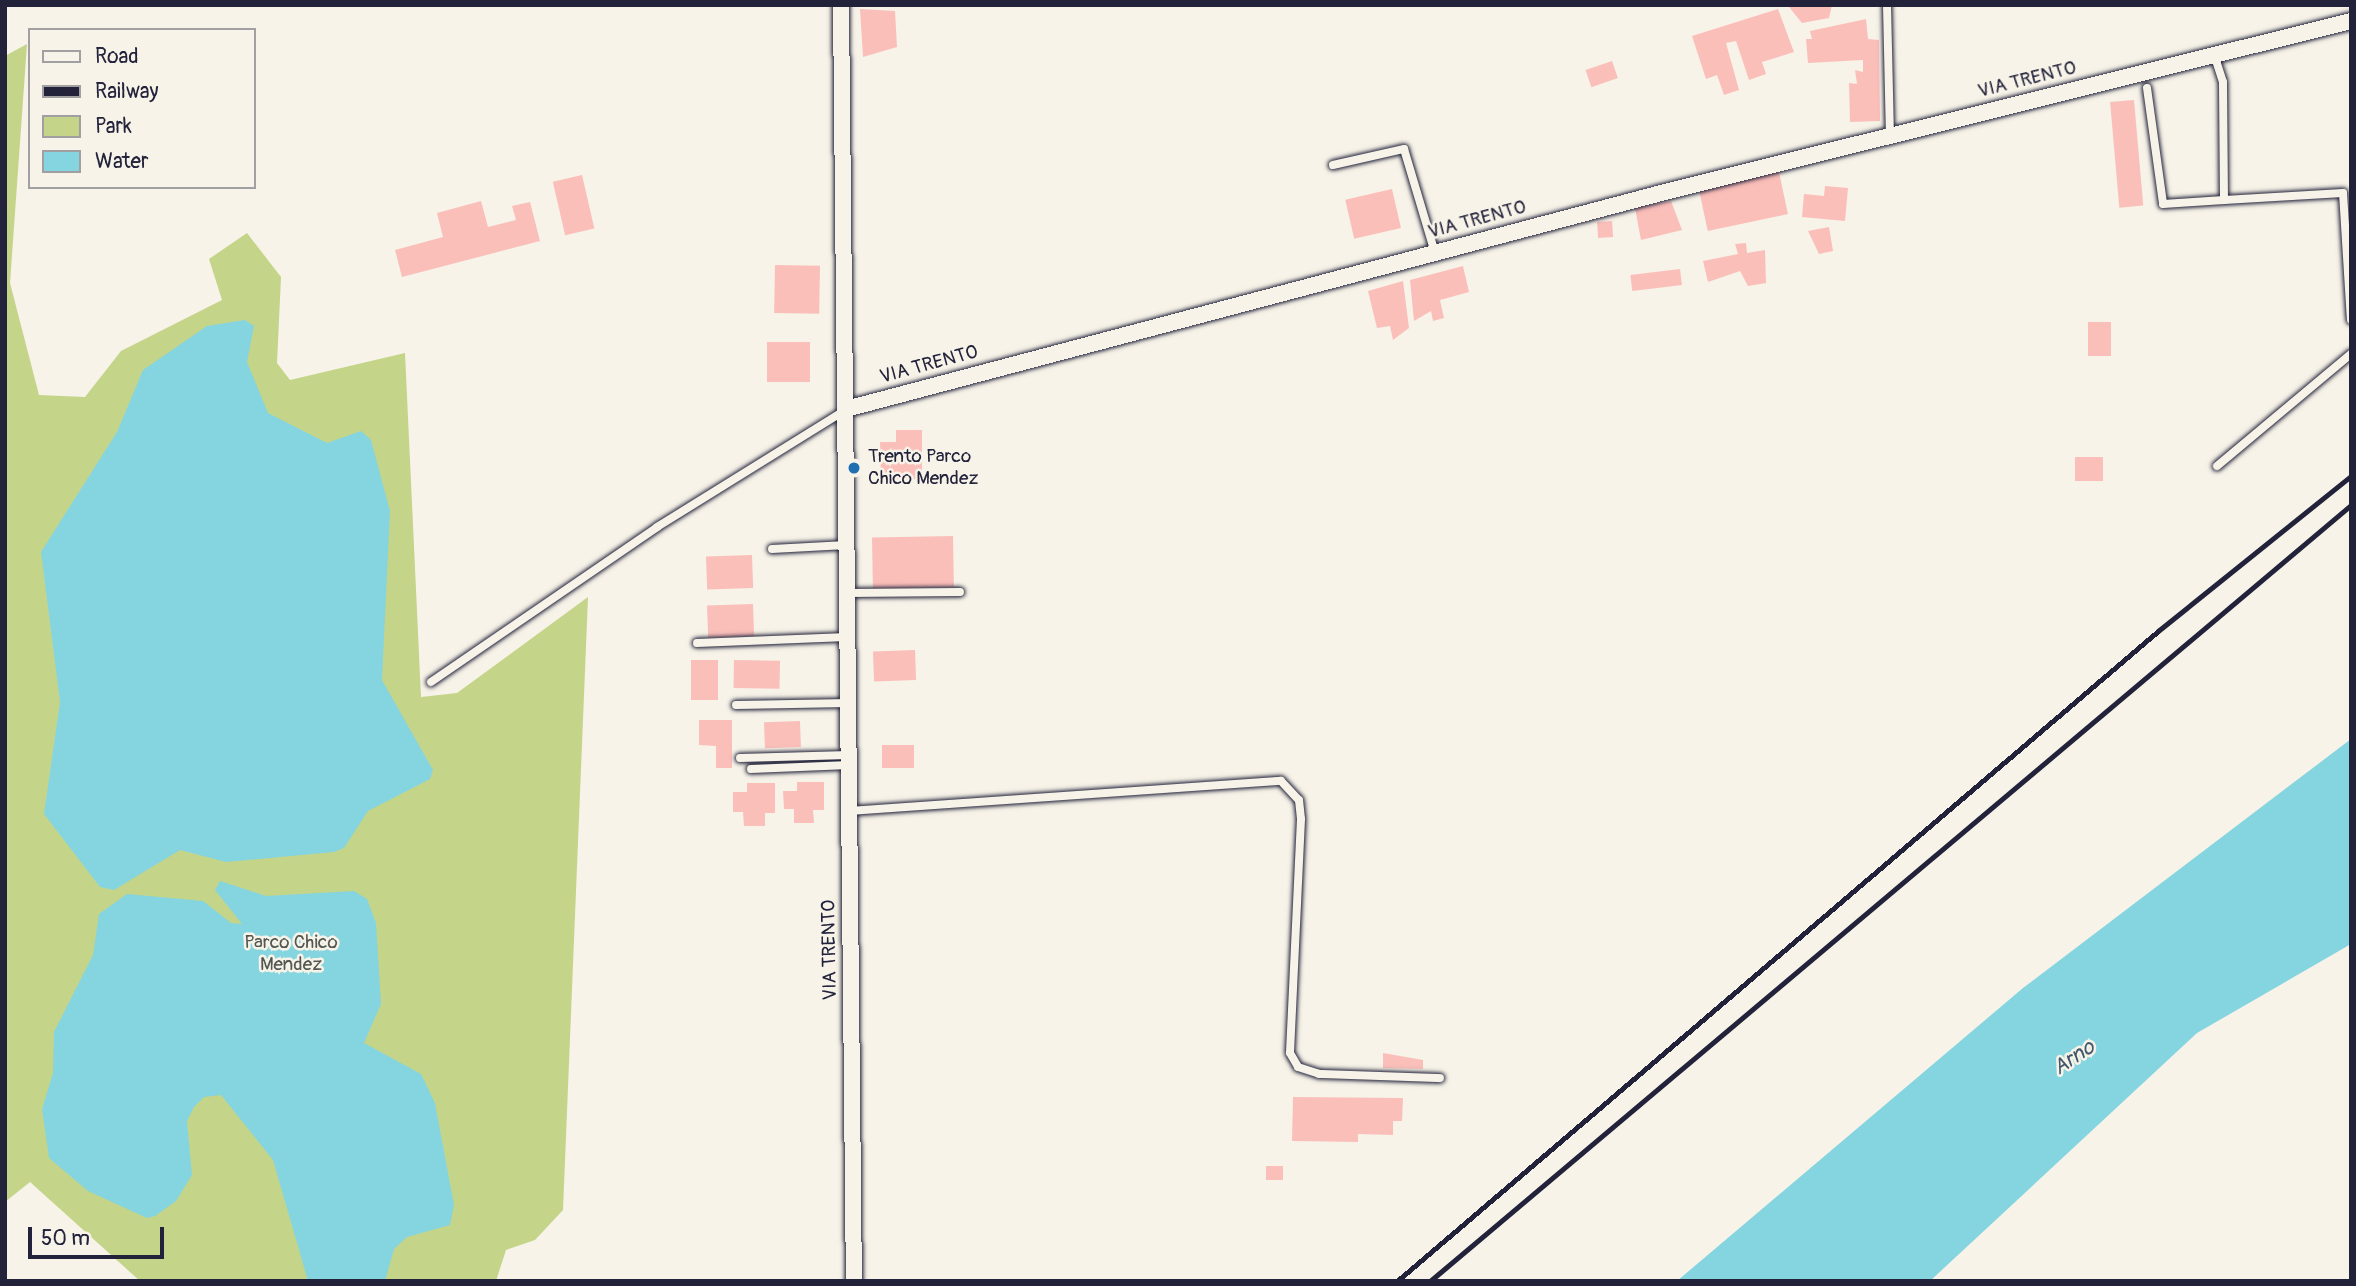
<!DOCTYPE html>
<html>
<head>
<meta charset="utf-8">
<style>
  body { margin:0 }
  #map { position:relative; width:2356px; height:1286px; overflow:hidden; background:#f7f3e8; font-family:Pangolin,sans-serif }
  div>[style] { position:absolute }
  .green>* { inset:0; background:#c4d489 }
  .water>* { inset:0; background:#85d5e0 }
  .building>* { inset:0; background:#fbbfba; transform-origin:0 0 }
  .roads { filter:drop-shadow(0 0 2px #22223b) drop-shadow(0 0 2px #22223b) }
  .service>* { height:8px; margin:-4px; padding:0 4px; transform-origin:4px; border-radius:4px; background:#f7f3e8 }
  .minor>* { height:16px; margin:-8px; padding:0 8px; transform-origin:8px; border-radius:8px; background:#f7f3e8 }
  .rail>* { height:5px; margin:-2.5px; padding:0 2.5px; transform-origin:2.5px; border-radius:2.5px; background:#22223b }
  .dots>* { width:19px; height:19px; translate:-50% -50%; box-sizing:border-box; border:4px solid #f7f3e8; border-radius:50% }
  span { translate:-50% -50%; white-space:nowrap; text-align:center; line-height:1.15; -webkit-text-stroke:5px #f7f3e8; paint-order:stroke }
  .street-label { font-size:19px; color:#22223b }
  .poi-label { font-size:19px; color:#22223b }
  .left { translate:0 -50%; text-align:left }
  .park-label { font-size:19px; color:#535752 }
  .water-label { font-size:21px; color:#40586d; font-style:italic }
  .frame { position:absolute; inset:0; border:7px solid #22223b; pointer-events:none }
  .legend { position:absolute; left:28px; top:28px; width:228px; height:161px; box-sizing:border-box; background:#f7f3e8; border:2px solid #a29fa3; margin:0; padding:9px 12px; list-style:none; font-size:21px; color:#22223b }
  .legend li { display:flex; align-items:center; gap:14px; height:35px }
  .legend b { width:35px; border:2px solid #a29fa3 }
  .scale { position:absolute; left:28px; top:1227px; width:136px; height:32px; box-sizing:border-box; border:4px solid #22223b; border-top:0; padding-left:9px; font-size:21px; line-height:24px; white-space:nowrap; color:#22223b; -webkit-text-stroke:5px #f7f3e8; paint-order:stroke }
</style>
</head>
<body>
<div id="map">
  <div class="green">
    <i style="clip-path:polygon(27px 44px,10px 283px,39px 395px,85px 397px,121px 351px,222px 300px,209px 259px,247px 233px,281px 277px,277px 363px,290px 380px,405px 353px,421px 697px,457px 693px,588px 597px,563px 1210px,535px 1240px,506px 1250px,496px 1281px,140px 1281px,30px 1182px,5px 1202px,5px 56px)"></i>
  </div>
  <div class="water">
    <i style="clip-path:polygon(245px 320px,254px 326px,247px 362px,268px 413px,327px 443px,361px 431px,371px 440px,390px 511px,382px 680px,433px 770px,430px 779px,368px 811px,344px 848px,334px 852px,226px 862px,180px 850px,114px 890px,100px 887px,44px 814px,60px 702px,41px 552px,117px 432px,143px 370px,207px 326px)"></i>
    <i style="clip-path:polygon(2351px 739px,2351px 944px,2197px 1033px,1930px 1281px,1677px 1281px,2023px 988px)"></i>
    <i style="clip-path:polygon(220px 881px,266px 896px,354px 891px,367px 899px,376px 923px,381px 1004px,364px 1043px,421px 1074px,435px 1103px,454px 1205px,450px 1225px,407px 1237px,394px 1249px,385px 1281px,308px 1281px,273px 1160px,221px 1095px,204px 1097px,194px 1107px,187px 1121px,192px 1175px,176px 1201px,155px 1216px,147px 1218px,88px 1191px,49px 1158px,42px 1109px,53px 1073px,54px 1032px,93px 955px,99px 914px,127px 894px,203px 901px,231px 923px,242px 924px,215px 890px)"></i>
  </div>
  <div class="building">
    <i style="clip-path:polygon(1832px 5px,1829px 18px,1802px 23px,1789px 7px)"></i>
    <i style="clip-path:polygon(860px 9px,895px 11px,897px 47px,863px 57px)"></i>
    <i style="clip-path:polygon(1778px 9px,1794px 52px,1762px 62px,1766px 74px,1749px 80px,1736px 41px,1726px 43px,1739px 90px,1724px 95px,1717px 75px,1706px 79px,1692px 36px)"></i>
    <i style="clip-path:polygon(1866px 19px,1868px 39px,1879px 40px,1880px 121px,1850px 122px,1849px 83px,1857px 84px,1855px 70px,1863px 72px,1863px 60px,1808px 63px,1806px 39px,1812px 39px,1810px 31px)"></i>
    <i style="left:1612px;top:61px;width:18px;height:28px;rotate:71deg"></i>
    <i style="left:2134px;top:100px;width:106px;height:24px;rotate:85deg"></i>
    <i style="left:1779px;top:172px;width:43px;height:82px;rotate:78deg"></i>
    <i style="left:582px;top:175px;width:55px;height:30px;rotate:77deg"></i>
    <i style="clip-path:polygon(1825px 186px,1848px 188px,1845px 221px,1802px 217px,1804px 194px,1824px 196px)"></i>
    <i style="left:1392px;top:189px;width:40px;height:48px;rotate:77deg"></i>
    <i style="clip-path:polygon(481px 201px,488px 227px,516px 220px,512px 206px,530px 202px,540px 241px,402px 277px,395px 250px,443px 237px,437px 213px)"></i>
    <i style="clip-path:polygon(1671px 201px,1682px 230px,1641px 240px,1635px 208px)"></i>
    <i style="left:1612px;top:221px;width:16px;height:15px;rotate:86deg"></i>
    <i style="clip-path:polygon(1829px 227px,1833px 251px,1819px 254px,1808px 231px)"></i>
    <i style="clip-path:polygon(1746px 243px,1747px 253px,1765px 250px,1766px 283px,1748px 286px,1740px 271px,1708px 282px,1703px 261px,1738px 254px,1735px 244px)"></i>
    <i style="left:775px;top:265px;width:45px;height:48px;rotate:1deg"></i>
    <i style="clip-path:polygon(1463px 266px,1469px 292px,1440px 300px,1444px 318px,1433px 321px,1431px 311px,1414px 321px,1410px 280px)"></i>
    <i style="left:1680px;top:269px;width:16px;height:50px;rotate:83deg"></i>
    <i style="clip-path:polygon(1403px 281px,1409px 328px,1393px 340px,1390px 326px,1377px 328px,1368px 291px)"></i>
    <i style="left:2088px;top:322px;width:23px;height:34px"></i>
    <i style="left:767px;top:342px;width:43px;height:40px"></i>
    <i style="clip-path:polygon(896px 430px,922px 430px,922px 479px,881px 480px,880px 442px,896px 442px)"></i>
    <i style="left:2075px;top:457px;width:28px;height:24px"></i>
    <i style="left:953px;top:536px;width:51px;height:81px;rotate:89deg"></i>
    <i style="left:752px;top:555px;width:33px;height:46px;rotate:88deg"></i>
    <i style="left:753px;top:604px;width:32px;height:46px;rotate:88deg"></i>
    <i style="left:915px;top:650px;width:30px;height:42px;rotate:88deg"></i>
    <i style="left:691px;top:660px;width:27px;height:40px"></i>
    <i style="left:734px;top:660px;width:46px;height:28px;rotate:1deg"></i>
    <i style="clip-path:polygon(699px 720px,732px 720px,732px 768px,716px 768px,716px 746px,699px 745px)"></i>
    <i style="left:800px;top:721px;width:26px;height:36px;rotate:88deg"></i>
    <i style="left:914px;top:745px;width:23px;height:32px;rotate:90deg"></i>
    <i style="clip-path:polygon(797px 782px,824px 782px,824px 810px,813px 810px,814px 823px,794px 823px,794px 809px,784px 809px,783px 791px,797px 791px)"></i>
    <i style="clip-path:polygon(747px 783px,775px 783px,775px 813px,765px 813px,765px 826px,744px 826px,743px 812px,733px 812px,733px 792px,747px 792px)"></i>
    <i style="clip-path:polygon(1383px 1053px,1423px 1060px,1423px 1069px,1383px 1068px)"></i>
    <i style="clip-path:polygon(1293px 1097px,1403px 1098px,1402px 1121px,1393px 1121px,1393px 1135px,1358px 1134px,1358px 1142px,1292px 1141px)"></i>
    <i style="left:1266px;top:1166px;width:17px;height:14px"></i>
  </div>
  <div class="roads">
    <div class="service">
      <i style="left:1887px;top:5px;width:131px;rotate:88.7deg"></i>
      <i style="left:2147px;top:88px;width:117px;rotate:82.1deg"></i>
      <i style="left:2163px;top:204px;width:61px;rotate:-3.8deg"></i>
      <i style="left:2224px;top:200px;width:118px;rotate:-90.5deg"></i>
      <i style="left:2223px;top:82px;width:28px;rotate:-108deg"></i>
      <i style="left:1333px;top:165px;width:73px;rotate:-12.7deg"></i>
      <i style="left:1404px;top:149px;width:109px;rotate:73.4deg"></i>
      <i style="left:2224px;top:200px;width:119px;rotate:-3.4deg"></i>
      <i style="left:2343px;top:193px;width:127px;rotate:86.4deg"></i>
      <i style="left:2217px;top:466px;width:175px;rotate:-39.9deg"></i>
      <i style="left:772px;top:549px;width:74px;rotate:-3.1deg"></i>
      <i style="left:848px;top:593px;width:112px;rotate:-0.5deg"></i>
      <i style="left:697px;top:643px;width:150px;rotate:-2.3deg"></i>
      <i style="left:431px;top:682px;width:274px;rotate:-34.4deg"></i>
      <i style="left:657px;top:527px;width:220px;rotate:-31.8deg"></i>
      <i style="left:736px;top:705px;width:113px;rotate:-1deg"></i>
      <i style="left:740px;top:758px;width:109px;rotate:-1.6deg"></i>
      <i style="left:751px;top:769px;width:98px;rotate:-2.3deg"></i>
      <i style="left:849px;top:811px;width:433px;rotate:-4deg"></i>
      <i style="left:1281px;top:781px;width:26px;rotate:47deg"></i>
      <i style="left:1299px;top:800px;width:19px;rotate:84deg"></i>
      <i style="left:1301px;top:819px;width:234px;rotate:92.7deg"></i>
      <i style="left:1290px;top:1053px;width:16px;rotate:60deg"></i>
      <i style="left:1298px;top:1067px;width:22px;rotate:18deg"></i>
      <i style="left:1319px;top:1074px;width:121px;rotate:1.9deg"></i>
    </div>
    <div class="minor">
      <i style="left:841px;top:5px;width:1276px;rotate:89.42deg"></i>
      <i style="left:846px;top:409px;width:851px;rotate:-14.84deg"></i>
      <i style="left:1669px;top:191px;width:703px;rotate:-14deg"></i>
    </div>
  </div>
  <div class="rail">
    <i style="left:1397px;top:1281px;width:1001px;rotate:-40.5deg"></i>
    <i style="left:2158px;top:631px;width:248px;rotate:-38.8deg"></i>
    <i style="left:1430px;top:1281px;width:1204px;rotate:-40.12deg"></i>
  </div>
  <div class="dots">
    <i style="left:854px;top:468px;background:#1f6fb2"></i>
  </div>
  <div class="street-label">
    <span style="left:2027px;top:80px;rotate:-14deg">VIA TRENTO</span>
    <span style="left:1477px;top:220px;rotate:-15deg">VIA TRENTO</span>
    <span style="left:929px;top:365px;rotate:-15deg">VIA TRENTO</span>
    <span style="left:830px;top:950px;rotate:-91deg">VIA TRENTO</span>
  </div>
  <div class="poi-label">
    <span class="left" style="left:868px;top:468px">Trento Parco<br>Chico Mendez</span>
  </div>
  <div class="park-label">
    <span style="left:291px;top:954px">Parco Chico<br>Mendez</span>
  </div>
  <div class="water-label">
    <span style="left:2074px;top:1058px;rotate:-34deg">Arno</span>
  </div>
  <div class="frame"></div>
  <ul class="legend">
  <li><b style="height:9px;background:#f7f3e8"></b>Road</li>
  <li><b style="height:9px;background:#22223b"></b>Railway</li>
  <li><b style="height:19px;background:#c4d489"></b>Park</li>
  <li><b style="height:19px;background:#85d5e0"></b>Water</li>
  </ul>
  <div class="scale">50 m</div>
</div>
</body>
</html>
